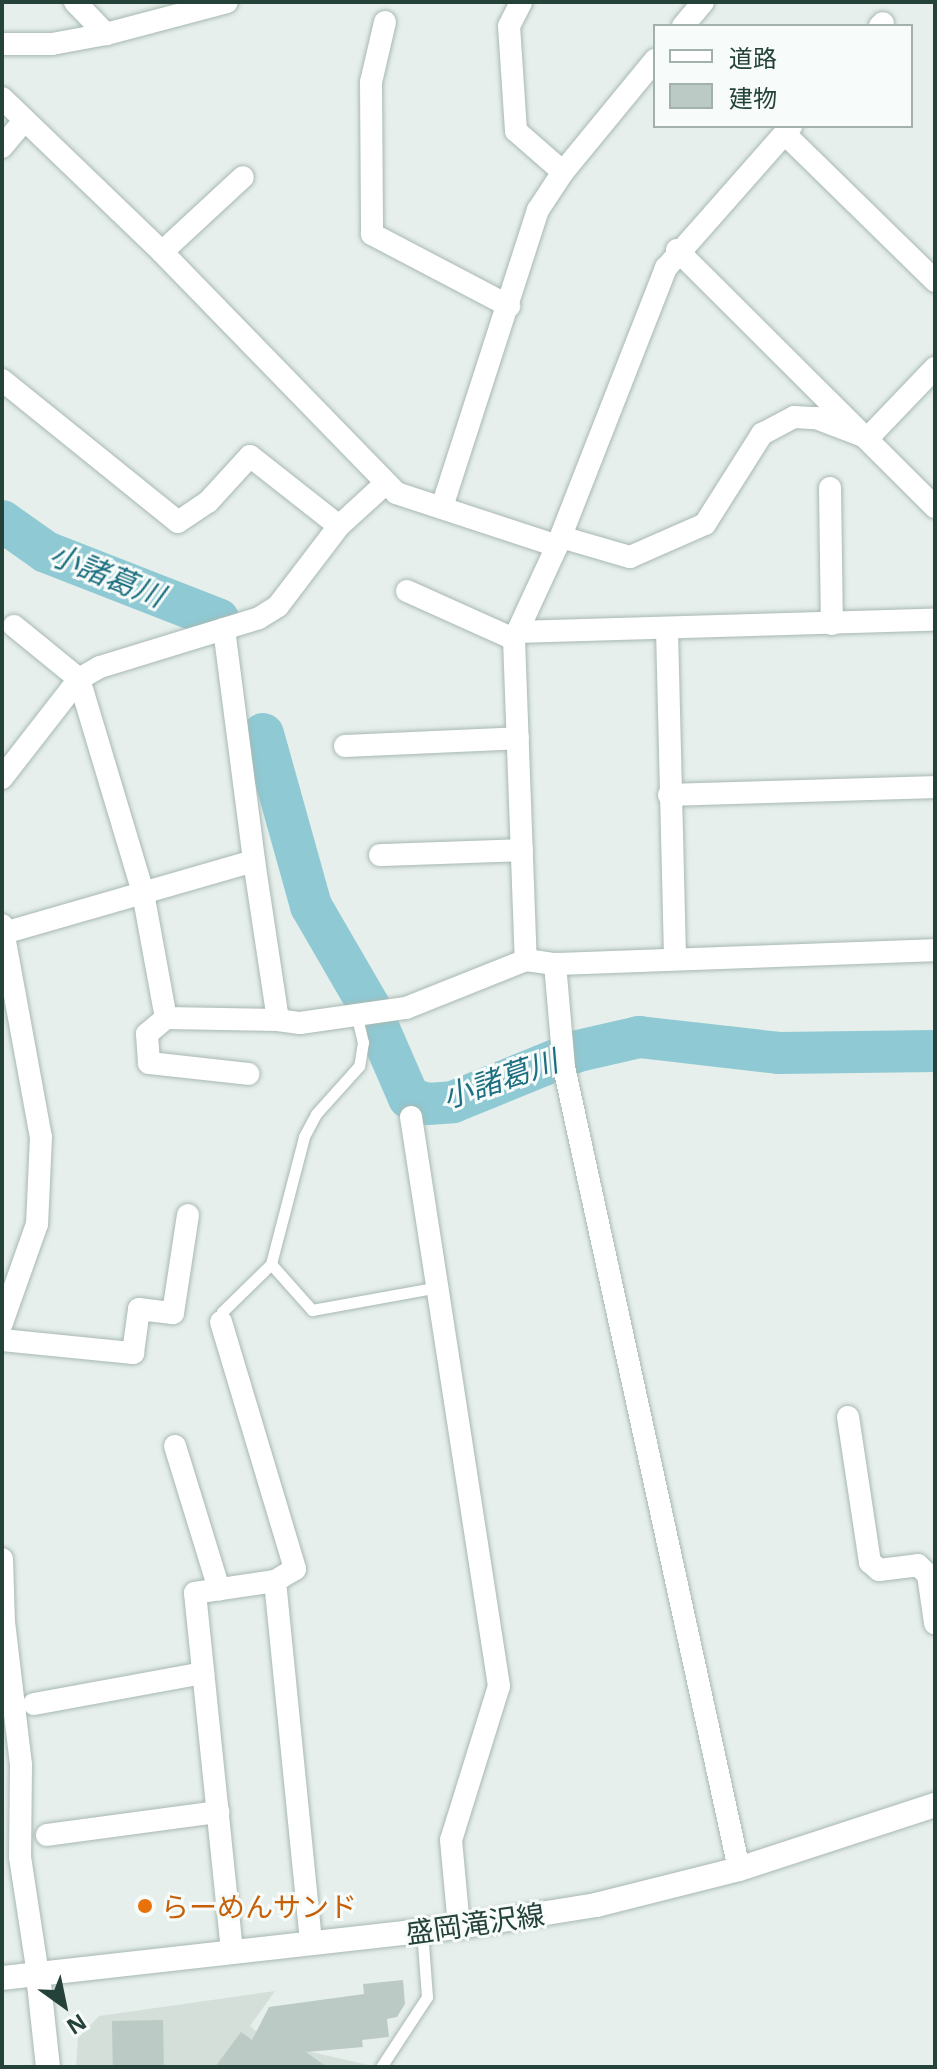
<!DOCTYPE html>
<html>
<head>
<meta charset="utf-8">
<style>
  body { margin:0 }
  #map { position:relative; width:937px; height:2069px; overflow:hidden; background:#e6efeb; font-family:"Noto Sans","Noto Sans JP",sans-serif }
  div>[style] { position:absolute }
  .built>* { inset:0; background:#d4dfda }
  .river>* { height:42px; margin:-21px; padding:0 21px; transform-origin:21px; border-radius:21px; background:#8ec9d4 }
  .building>* { inset:0; background:#bbcac4; transform-origin:0 0 }
  .roads { filter:drop-shadow(0 0 2px #a8b8b2) drop-shadow(0 0 2px #a8b8b2) }
  .service>* { height:11px; margin:-5.5px; padding:0 5.5px; transform-origin:5.5px; border-radius:5.5px; background:#fff }
  .minor>* { height:22px; margin:-11px; padding:0 11px; transform-origin:11px; border-radius:11px; background:#fff }
  .tertiary>* { height:24px; margin:-12px; padding:0 12px; transform-origin:12px; border-radius:12px; background:#fff }
  .secondary>* { height:24px; margin:-12px; padding:0 12px; transform-origin:12px; border-radius:12px; background:#fff }
  .dots>* { width:22px; height:22px; translate:-50% -50%; box-sizing:border-box; border:4px solid #f7fbf9; border-radius:50% }
  span { translate:-50% -50%; white-space:nowrap; text-align:center; line-height:1.15; -webkit-text-stroke:6px #f7fbf9; paint-order:stroke }
  .food-label { font-size:28px; color:#c56008 }
  .left { translate:0 -50%; text-align:left }
  .street-label { font-size:28px; color:#24423a }
  .water-label { font-size:30px; color:#1c6f80; font-style:italic }
  .frame { position:absolute; inset:0; border:4px solid #24423a; pointer-events:none }
  .legend { position:absolute; left:653px; top:24px; width:260px; height:104px; box-sizing:border-box; background:#f7fbf9; border:2px solid #a3b1ad; margin:0; padding:10px 14px; list-style:none; font-size:24px; color:#24423a }
  .legend li { display:flex; align-items:center; gap:16px; height:40px }
  .legend b { width:40px; border:2px solid #a3b1ad }
  .north { position:absolute; left:24px; top:1965px; width:80px; height:80px; -webkit-text-stroke:6px #f7fbf9; paint-order:stroke; rotate:147deg; font-size:22px; font-weight:700; line-height:32px; text-align:center; color:#24423a }
  .north::after { content:''; display:block; margin:auto; width:28px; height:36px; background:#24423a; clip-path:polygon(50% 0,100% 100%,50% 72%,0 100%) }
</style>
</head>
<body>
<div id="map">
  <div class="built">
    <i style="clip-path:polygon(275px 1991px,250px 2026px,268px 2042px,377px 2067px,76px 2067px,78px 2038px,99px 2016px)"></i>
  </div>
  <div class="river">
    <i style="left:2px;top:521px;width:54px;rotate:35.2deg"></i>
    <i style="left:46px;top:552px;width:185px;rotate:21.3deg"></i>
    <i style="left:263px;top:734px;width:179px;rotate:74.4deg"></i>
    <i style="left:311px;top:906px;width:116px;rotate:59.9deg"></i>
    <i style="left:369px;top:1006px;width:100px;rotate:66.5deg"></i>
    <i style="left:409px;top:1098px;width:19px;rotate:18deg"></i>
    <i style="left:427px;top:1104px;width:26px;rotate:-4deg"></i>
    <i style="left:453px;top:1102px;width:135px;rotate:-22.2deg"></i>
    <i style="left:578px;top:1051px;width:63px;rotate:-12.9deg"></i>
    <i style="left:639px;top:1037px;width:141px;rotate:6.5deg"></i>
    <i style="left:779px;top:1053px;width:156px;rotate:-0.7deg"></i>
  </div>
  <div class="building">
    <i style="clip-path:polygon(403px 1980px,405px 2004px,397px 2017px,387px 2019px,389px 2037px,362px 2040px,363px 2047px,306px 2052px,327px 2067px,215px 2067px,241px 2032px,252px 2040px,269px 2007px,364px 1994px,363px 1984px)"></i>
    <i style="left:163px;top:2020px;width:47px;height:51px;rotate:89deg"></i>
  </div>
  <div class="roads">
    <div class="service">
      <i style="left:357px;top:1017px;width:26px;rotate:77deg"></i>
      <i style="left:363px;top:1042px;width:24px;rotate:99deg"></i>
      <i style="left:359px;top:1066px;width:64px;rotate:131.9deg"></i>
      <i style="left:316px;top:1114px;width:26px;rotate:118deg"></i>
      <i style="left:304px;top:1137px;width:131px;rotate:104.6deg"></i>
      <i style="left:271px;top:1264px;width:62px;rotate:48.3deg"></i>
      <i style="left:312px;top:1310px;width:128px;rotate:-10.3deg"></i>
      <i style="left:221px;top:1322px;width:10px;rotate:-84deg"></i>
      <i style="left:222px;top:1312px;width:69px;rotate:-44.4deg"></i>
      <i style="left:381px;top:2067px;width:84px;rotate:-56.7deg"></i>
      <i style="left:427px;top:1997px;width:66px;rotate:-94.3deg"></i>
    </div>
    <div class="minor">
      <i style="left:75px;top:2px;width:45px;rotate:45.9deg"></i>
      <i style="left:385px;top:22px;width:62px;rotate:103.1deg"></i>
      <i style="left:371px;top:82px;width:152px;rotate:89.6deg"></i>
      <i style="left:372px;top:234px;width:155px;rotate:27.7deg"></i>
      <i style="left:683px;top:26px;width:31px;rotate:-50deg"></i>
      <i style="left:880px;top:26px;width:4px;rotate:-45deg"></i>
      <i style="left:2px;top:44px;width:50px"></i>
      <i style="left:52px;top:44px;width:55px;rotate:-10.5deg"></i>
      <i style="left:106px;top:34px;width:125px;rotate:-14.8deg"></i>
      <i style="left:2px;top:98px;width:222px;rotate:43.9deg"></i>
      <i style="left:162px;top:252px;width:336px;rotate:45.8deg"></i>
      <i style="left:396px;top:493px;width:169px;rotate:18.2deg"></i>
      <i style="left:557px;top:546px;width:102px;rotate:114.8deg"></i>
      <i style="left:514px;top:639px;width:321px;rotate:87.9deg"></i>
      <i style="left:526px;top:960px;width:29px;rotate:8deg"></i>
      <i style="left:555px;top:964px;width:380px;rotate:-2.1deg"></i>
      <i style="left:786px;top:135px;width:209px;rotate:44.4deg"></i>
      <i style="left:2px;top:147px;width:35px;rotate:-50deg"></i>
      <i style="left:563px;top:172px;width:145px;rotate:-50.6deg"></i>
      <i style="left:677px;top:250px;width:364px;rotate:44.9deg"></i>
      <i style="left:162px;top:252px;width:110px;rotate:-42.8deg"></i>
      <i style="left:2px;top:380px;width:226px;rotate:38.9deg"></i>
      <i style="left:178px;top:522px;width:36px;rotate:-34deg"></i>
      <i style="left:208px;top:502px;width:62px;rotate:-47.6deg"></i>
      <i style="left:250px;top:456px;width:113px;rotate:38.2deg"></i>
      <i style="left:830px;top:488px;width:136px;rotate:89.2deg"></i>
      <i style="left:442px;top:507px;width:312px;rotate:-72.1deg"></i>
      <i style="left:538px;top:210px;width:45px;rotate:-56.7deg"></i>
      <i style="left:563px;top:172px;width:62px;rotate:-138.9deg"></i>
      <i style="left:516px;top:131px;width:105px;rotate:-93.8deg"></i>
      <i style="left:509px;top:26px;width:27px;rotate:-63deg"></i>
      <i style="left:561px;top:537px;width:72px;rotate:16.2deg"></i>
      <i style="left:630px;top:557px;width:82px;rotate:-23.7deg"></i>
      <i style="left:705px;top:524px;width:107px;rotate:-57.7deg"></i>
      <i style="left:762px;top:434px;width:36px;rotate:-28deg"></i>
      <i style="left:794px;top:417px;width:22px;rotate:3deg"></i>
      <i style="left:816px;top:418px;width:56px;rotate:21deg"></i>
      <i style="left:868px;top:438px;width:97px;rotate:-46.3deg"></i>
      <i style="left:557px;top:546px;width:299px;rotate:-68.6deg"></i>
      <i style="left:666px;top:268px;width:189px;rotate:-48.6deg"></i>
      <i style="left:407px;top:591px;width:117px;rotate:24.2deg"></i>
      <i style="left:14px;top:626px;width:84px;rotate:39.2deg"></i>
      <i style="left:79px;top:679px;width:223px;rotate:73.3deg"></i>
      <i style="left:143px;top:893px;width:127px;rotate:79.6deg"></i>
      <i style="left:166px;top:1018px;width:25px;rotate:140deg"></i>
      <i style="left:147px;top:1034px;width:29px;rotate:86deg"></i>
      <i style="left:149px;top:1063px;width:100px;rotate:6.3deg"></i>
      <i style="left:224px;top:629px;width:234px;rotate:82.6deg"></i>
      <i style="left:667px;top:629px;width:329px;rotate:88.6deg"></i>
      <i style="left:519px;top:632px;width:416px;rotate:-1.7deg"></i>
      <i style="left:345px;top:746px;width:173px;rotate:-2.6deg"></i>
      <i style="left:2px;top:778px;width:125px;rotate:-52.1deg"></i>
      <i style="left:79px;top:679px;width:24px;rotate:-30deg"></i>
      <i style="left:100px;top:667px;width:166px;rotate:-17.1deg"></i>
      <i style="left:259px;top:618px;width:22px;rotate:-32deg"></i>
      <i style="left:278px;top:606px;width:101px;rotate:-52.7deg"></i>
      <i style="left:339px;top:526px;width:62px;rotate:-42.4deg"></i>
      <i style="left:669px;top:795px;width:266px;rotate:-1.7deg"></i>
      <i style="left:380px;top:855px;width:142px;rotate:-2deg"></i>
      <i style="left:2px;top:925px;width:216px;rotate:79.6deg"></i>
      <i style="left:41px;top:1137px;width:87px;rotate:92.6deg"></i>
      <i style="left:37px;top:1224px;width:105px;rotate:109.5deg"></i>
      <i style="left:4px;top:933px;width:260px;rotate:-16.1deg"></i>
      <i style="left:254px;top:861px;width:161px;rotate:81.4deg"></i>
      <i style="left:278px;top:1020px;width:22px;rotate:8deg"></i>
      <i style="left:300px;top:1023px;width:107px;rotate:-8.1deg"></i>
      <i style="left:406px;top:1008px;width:129px;rotate:-21.8deg"></i>
      <i style="left:555px;top:964px;width:103px;rotate:85deg"></i>
      <i style="left:564px;top:1067px;width:821px;rotate:77.69deg"></i>
      <i style="left:166px;top:1018px;width:112px;rotate:1deg"></i>
      <i style="left:411px;top:1117px;width:576px;rotate:81.21deg"></i>
      <i style="left:499px;top:1686px;width:161px;rotate:107.3deg"></i>
      <i style="left:451px;top:1840px;width:87px;rotate:84.7deg"></i>
      <i style="left:221px;top:1322px;width:258px;rotate:73.3deg"></i>
      <i style="left:295px;top:1569px;width:23px;rotate:149deg"></i>
      <i style="left:275px;top:1581px;width:81px;rotate:171.5deg"></i>
      <i style="left:195px;top:1593px;width:359px;rotate:84.1deg"></i>
      <i style="left:2px;top:1340px;width:132px;rotate:5.7deg"></i>
      <i style="left:133px;top:1353px;width:44px;rotate:-82.2deg"></i>
      <i style="left:139px;top:1309px;width:34px;rotate:7deg"></i>
      <i style="left:173px;top:1313px;width:99px;rotate:-81.3deg"></i>
      <i style="left:848px;top:1417px;width:147px;rotate:81.4deg"></i>
      <i style="left:870px;top:1562px;width:12px;rotate:42deg"></i>
      <i style="left:879px;top:1570px;width:39px;rotate:-7deg"></i>
      <i style="left:918px;top:1565px;width:14px;rotate:45deg"></i>
      <i style="left:928px;top:1575px;width:49px;rotate:81.7deg"></i>
      <i style="left:175px;top:1446px;width:150px;rotate:72.9deg"></i>
      <i style="left:2px;top:1559px;width:63px;rotate:88.2deg"></i>
      <i style="left:4px;top:1622px;width:144px;rotate:83.2deg"></i>
      <i style="left:21px;top:1765px;width:92px;rotate:90.6deg"></i>
      <i style="left:20px;top:1857px;width:119px;rotate:81.3deg"></i>
      <i style="left:275px;top:1581px;width:363px;rotate:84.3deg"></i>
      <i style="left:34px;top:1704px;width:172px;rotate:-10.4deg"></i>
      <i style="left:47px;top:1835px;width:173px;rotate:-7.7deg"></i>
    </div>
    <div class="tertiary">
      <i style="left:38px;top:1975px;width:93px;rotate:83.8deg"></i>
    </div>
    <div class="secondary">
      <i style="left:2px;top:1978px;width:460px;rotate:-6.4deg"></i>
      <i style="left:459px;top:1927px;width:139px;rotate:-9.1deg"></i>
      <i style="left:596px;top:1905px;width:147px;rotate:-14.1deg"></i>
      <i style="left:739px;top:1869px;width:206px;rotate:-18.1deg"></i>
    </div>
  </div>
  <div class="dots">
    <i style="left:145px;top:1906px;background:#e8710a"></i>
  </div>
  <div class="food-label">
    <span class="left" style="left:161px;top:1906px">らーめんサンド</span>
  </div>
  <div class="street-label">
    <span style="left:475px;top:1923px;rotate:-8deg">盛岡滝沢線</span>
  </div>
  <div class="water-label">
    <span style="left:107px;top:575px;rotate:22deg">小諸葛川</span>
    <span style="left:500px;top:1079px;rotate:-19deg">小諸葛川</span>
  </div>
  <div class="frame"></div>
  <ul class="legend">
  <li><b style="height:10px;background:#fff"></b>道路</li>
  <li><b style="height:22px;background:#bbcac4"></b>建物</li>
  </ul>
  <div class="north">N</div>
</div>
</body>
</html>
